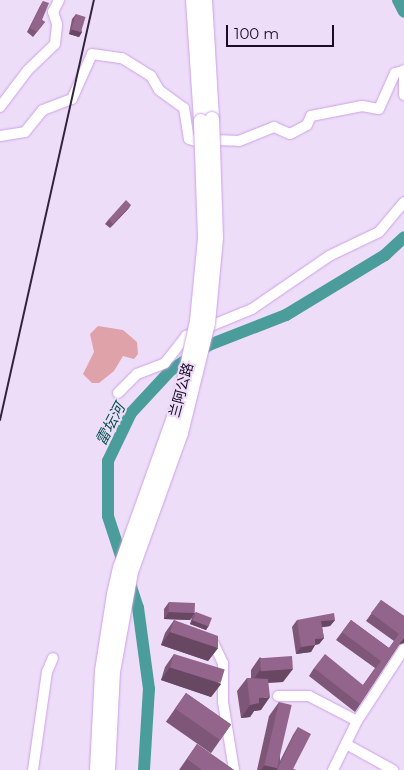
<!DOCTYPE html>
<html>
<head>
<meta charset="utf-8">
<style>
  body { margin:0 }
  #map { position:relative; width:404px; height:770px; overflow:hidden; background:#eeddf9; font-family:Montserrat,"Noto Sans SC",sans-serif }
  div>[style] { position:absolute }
  .green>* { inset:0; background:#dfa2a8 }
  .river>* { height:12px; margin:-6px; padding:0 6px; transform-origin:6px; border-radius:6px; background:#4a9d9a }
  .roads { filter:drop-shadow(0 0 1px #cca2e6) drop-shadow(0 0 1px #cca2e6) }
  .minor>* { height:10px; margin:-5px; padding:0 5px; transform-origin:5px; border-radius:5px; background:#fff }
  .highway>* { height:14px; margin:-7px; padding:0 7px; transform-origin:7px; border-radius:7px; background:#fff }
  .rail>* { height:2px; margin:-1px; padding:0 1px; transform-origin:1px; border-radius:1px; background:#32223b }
  .bridges { filter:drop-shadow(0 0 1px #cca2e6) drop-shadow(0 0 1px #cca2e6) }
  .highway-bridge>* { height:14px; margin:-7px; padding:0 7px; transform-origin:7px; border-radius:7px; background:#fff }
  .wall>* { inset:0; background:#7e5778; transform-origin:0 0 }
  .shaded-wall>* { inset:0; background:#674762 }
  .building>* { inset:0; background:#93658c; transform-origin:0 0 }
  span { translate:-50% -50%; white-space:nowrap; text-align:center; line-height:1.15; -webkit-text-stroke:4px #eeddf9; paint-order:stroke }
  .street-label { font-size:14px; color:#1b0b24 }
  .water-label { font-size:15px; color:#03504e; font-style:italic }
  .scale { position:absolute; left:226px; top:25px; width:108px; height:22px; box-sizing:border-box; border:2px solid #1b0b24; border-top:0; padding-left:6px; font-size:15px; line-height:18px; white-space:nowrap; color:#1b0b24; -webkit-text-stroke:4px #eeddf9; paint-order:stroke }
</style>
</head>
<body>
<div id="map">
  <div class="green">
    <i style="clip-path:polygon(98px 326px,123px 330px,137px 342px,138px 354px,134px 359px,123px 356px,114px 371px,99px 383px,92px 383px,83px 374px,94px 352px,90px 334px)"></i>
  </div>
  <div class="river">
    <i style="left:398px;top:0;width:13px;rotate:63deg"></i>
    <i style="left:144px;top:770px;width:81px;rotate:-86.5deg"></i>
    <i style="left:149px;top:689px;width:82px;rotate:-97.7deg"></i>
    <i style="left:138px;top:608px;width:97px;rotate:-108.1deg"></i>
    <i style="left:108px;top:516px;width:55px;rotate:-90deg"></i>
    <i style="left:108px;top:461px;width:53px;rotate:-64.4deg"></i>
    <i style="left:131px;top:413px;width:59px;rotate:-47.1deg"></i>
    <i style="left:171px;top:370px;width:45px;rotate:-33.3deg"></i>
    <i style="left:209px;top:345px;width:83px;rotate:-21.3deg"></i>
    <i style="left:286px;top:315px;width:116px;rotate:-31.2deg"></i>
    <i style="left:385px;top:255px;width:26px;rotate:-43deg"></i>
  </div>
  <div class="roads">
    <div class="minor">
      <i style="left:404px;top:70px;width:25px;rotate:90deg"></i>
      <i style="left:0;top:107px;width:46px;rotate:-52.9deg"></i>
      <i style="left:28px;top:70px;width:37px;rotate:-44deg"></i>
      <i style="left:55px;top:44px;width:20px;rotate:-84deg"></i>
      <i style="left:57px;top:24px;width:13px;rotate:-108deg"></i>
      <i style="left:53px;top:12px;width:13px;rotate:-63deg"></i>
      <i style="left:0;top:136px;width:25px;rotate:-9deg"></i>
      <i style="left:25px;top:132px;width:28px;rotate:-51deg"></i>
      <i style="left:43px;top:110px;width:31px;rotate:-21deg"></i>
      <i style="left:72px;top:99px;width:49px;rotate:-66deg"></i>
      <i style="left:92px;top:54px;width:30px;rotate:8deg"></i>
      <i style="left:122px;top:58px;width:34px;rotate:32deg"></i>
      <i style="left:151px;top:76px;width:16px;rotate:60deg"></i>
      <i style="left:159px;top:90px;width:31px;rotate:36deg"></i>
      <i style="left:184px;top:108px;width:31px;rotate:81deg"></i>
      <i style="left:189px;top:139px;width:17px;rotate:17deg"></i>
      <i style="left:205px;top:144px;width:10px;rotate:-24deg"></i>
      <i style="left:214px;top:140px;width:25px;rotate:2deg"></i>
      <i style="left:239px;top:141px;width:38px;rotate:-22deg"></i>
      <i style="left:274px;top:127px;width:17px;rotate:24deg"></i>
      <i style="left:290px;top:134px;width:19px;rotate:-28deg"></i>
      <i style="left:307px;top:125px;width:10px;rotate:-66deg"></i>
      <i style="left:311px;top:116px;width:52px;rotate:-11.1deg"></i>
      <i style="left:362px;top:106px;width:17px;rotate:10deg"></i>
      <i style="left:379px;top:109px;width:39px;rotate:-66deg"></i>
      <i style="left:395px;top:73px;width:9px;rotate:-13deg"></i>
      <i style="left:118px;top:393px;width:27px;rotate:-45deg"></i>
      <i style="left:137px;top:374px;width:30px;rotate:-21deg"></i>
      <i style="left:165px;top:363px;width:34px;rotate:-52deg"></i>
      <i style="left:186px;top:336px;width:71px;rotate:-22.2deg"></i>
      <i style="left:252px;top:309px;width:93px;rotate:-34.5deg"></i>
      <i style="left:329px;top:256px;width:55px;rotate:-25.6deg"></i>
      <i style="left:379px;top:232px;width:39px;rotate:-50deg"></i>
      <i style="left:208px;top:640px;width:7px;rotate:34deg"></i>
      <i style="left:214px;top:644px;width:21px;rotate:65deg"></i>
      <i style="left:223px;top:663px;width:39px;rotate:90deg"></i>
      <i style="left:223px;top:702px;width:69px;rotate:80.8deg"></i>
      <i style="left:278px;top:696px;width:31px"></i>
      <i style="left:309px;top:696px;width:54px;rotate:27.5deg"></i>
      <i style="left:346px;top:744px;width:54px;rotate:29deg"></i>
      <i style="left:33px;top:770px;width:99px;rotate:-81.9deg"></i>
      <i style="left:47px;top:672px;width:15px;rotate:-67deg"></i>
      <i style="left:333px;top:770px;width:55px;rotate:-63.9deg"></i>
      <i style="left:357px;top:721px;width:86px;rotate:-56.9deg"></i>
    </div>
    <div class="highway">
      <i style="left:193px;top:0;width:121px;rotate:86.2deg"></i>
      <i style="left:205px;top:0;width:119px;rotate:86.6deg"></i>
    </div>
  </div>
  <div class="rail">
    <i style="left:0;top:420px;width:430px;rotate:-77.4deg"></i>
  </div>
  <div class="bridges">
    <div class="highway-bridge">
      <i style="left:97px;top:770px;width:99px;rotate:-87.1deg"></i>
      <i style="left:102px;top:671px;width:78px;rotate:-81.1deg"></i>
      <i style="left:114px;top:594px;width:27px;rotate:-77deg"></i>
      <i style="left:120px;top:568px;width:175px;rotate:-70.3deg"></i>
      <i style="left:179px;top:403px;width:84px;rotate:-77.6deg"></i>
      <i style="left:197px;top:321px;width:83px;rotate:-84.5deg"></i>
      <i style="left:205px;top:238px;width:117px;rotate:-92deg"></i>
      <i style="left:108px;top:770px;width:98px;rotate:-87.1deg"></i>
      <i style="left:113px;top:672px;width:102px;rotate:-79.8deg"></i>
      <i style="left:131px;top:572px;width:148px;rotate:-70.2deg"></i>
      <i style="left:181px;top:433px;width:113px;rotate:-76.2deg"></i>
      <i style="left:208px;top:323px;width:85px;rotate:-84.6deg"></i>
      <i style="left:216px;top:238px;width:119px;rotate:-91.9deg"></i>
    </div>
  </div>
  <div class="wall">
    <i style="clip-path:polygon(43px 1px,42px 20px,45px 22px,33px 37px,27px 32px,40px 6px)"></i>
    <i style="clip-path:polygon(76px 14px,82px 32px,79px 37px,69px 34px,72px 19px)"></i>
    <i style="clip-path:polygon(131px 205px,128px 209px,110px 228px,105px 224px,109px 219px)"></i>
    <i style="clip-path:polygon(381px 600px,404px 616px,399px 645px,355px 712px,309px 676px,314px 668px,363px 685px,375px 668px,336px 640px,351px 620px,389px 648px,394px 641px,366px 621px)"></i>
    <i style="clip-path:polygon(169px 602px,195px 613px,190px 620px,164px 619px,164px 609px)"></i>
    <i style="clip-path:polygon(196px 612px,209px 625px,206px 630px,190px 624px,192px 617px)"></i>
    <i style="clip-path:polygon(174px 620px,218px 648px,208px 661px,161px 645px,165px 633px)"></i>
    <i style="clip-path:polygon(297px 620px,335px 620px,330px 626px,322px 627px,324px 638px,319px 644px,315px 645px,311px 652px,296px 654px,292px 627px)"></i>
    <i style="clip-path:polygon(174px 654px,221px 684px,211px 697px,161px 680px,165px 667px)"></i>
    <i style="clip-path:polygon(260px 657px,283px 682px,268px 683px,261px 710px,254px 711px,250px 717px,241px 718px,237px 691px,247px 678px,251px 678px,251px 670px)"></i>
    <i style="left:186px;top:693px;width:55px;height:35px;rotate:35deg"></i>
    <i style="clip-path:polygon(279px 702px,280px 761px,293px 735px,298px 727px,293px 769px,296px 770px,257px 770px,269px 716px)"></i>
    <i style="clip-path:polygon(197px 744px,234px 770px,179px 770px)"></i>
  </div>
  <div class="shaded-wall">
    <i style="clip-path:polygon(72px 30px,82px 32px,79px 37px,69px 34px)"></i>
    <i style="clip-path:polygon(131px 205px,128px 209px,110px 228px,113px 224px)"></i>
    <i style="clip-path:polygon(169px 612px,195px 613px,190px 620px,164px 619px)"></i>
    <i style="clip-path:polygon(193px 620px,209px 625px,206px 630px,190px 624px)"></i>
    <i style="clip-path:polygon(335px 620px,330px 626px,317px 628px,321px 621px)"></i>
    <i style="clip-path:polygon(170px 632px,218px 648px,208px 661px,161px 645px)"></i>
    <i style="clip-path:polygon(404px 637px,404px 643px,398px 645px)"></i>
    <i style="clip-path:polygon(324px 638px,319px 644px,310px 646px,315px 639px)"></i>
    <i style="clip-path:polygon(315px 645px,311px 652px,296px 654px,301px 647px)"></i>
    <i style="clip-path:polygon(170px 667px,221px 684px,211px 697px,161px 680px)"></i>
    <i style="clip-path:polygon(261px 669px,293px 669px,283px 682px,251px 683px)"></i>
    <i style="clip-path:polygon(270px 697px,261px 710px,254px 711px,250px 717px,241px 718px,250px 705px,259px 698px)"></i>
    <i style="clip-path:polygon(265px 765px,278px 768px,277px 770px,261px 770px)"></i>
  </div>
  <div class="building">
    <i style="clip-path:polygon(43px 1px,49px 3px,42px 20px,45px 22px,37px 32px,30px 28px)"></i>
    <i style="left:76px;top:14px;width:10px;height:16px;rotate:17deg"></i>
    <i style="clip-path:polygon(126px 200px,131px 205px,113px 224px,109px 219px)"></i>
    <i style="clip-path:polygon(381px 600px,404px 616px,404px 637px,360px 704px,314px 668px,325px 654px,363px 685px,381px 661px,342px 632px,351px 620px,389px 648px,399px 634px,371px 613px)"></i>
    <i style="left:169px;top:602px;width:26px;height:10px;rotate:2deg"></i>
    <i style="left:196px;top:612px;width:17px;height:9px;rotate:21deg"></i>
    <i style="clip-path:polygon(334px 613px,335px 620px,321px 621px,324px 638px,315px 639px,315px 645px,301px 647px,297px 620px)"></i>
    <i style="clip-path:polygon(174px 620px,218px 636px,218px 648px,170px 632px)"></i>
    <i style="left:174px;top:654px;width:53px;height:14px;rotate:17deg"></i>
    <i style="left:292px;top:656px;width:13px;height:32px;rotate:86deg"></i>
    <i style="clip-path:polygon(247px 678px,268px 679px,270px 697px,259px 698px,259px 703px,250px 705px)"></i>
    <i style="left:186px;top:693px;width:55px;height:19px;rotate:35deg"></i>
    <i style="left:279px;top:702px;width:13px;height:65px;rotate:13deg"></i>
    <i style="clip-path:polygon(298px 727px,311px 734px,293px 769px,296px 770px,277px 770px)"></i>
    <i style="clip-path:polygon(197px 744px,234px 770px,202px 770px,187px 759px)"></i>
  </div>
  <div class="street-label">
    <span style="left:181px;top:390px;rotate:-75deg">兰阿公路</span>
  </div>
  <div class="water-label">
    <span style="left:110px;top:424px;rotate:-62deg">雷坛河</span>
  </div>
  <div class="scale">100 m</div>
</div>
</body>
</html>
